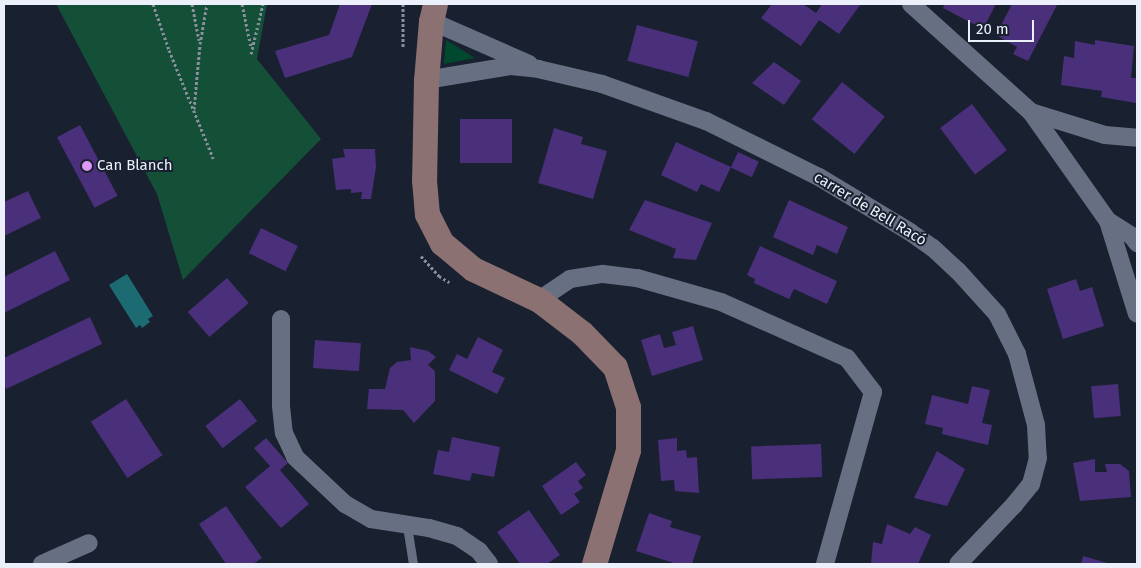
<!DOCTYPE html>
<html>
<head>
<meta charset="utf-8">
<style>
  body { margin:0 }
  #map { position:relative; width:1141px; height:568px; overflow:hidden; background:#19202f; font-family:"Fira Sans",sans-serif }
  div>[style] { position:absolute }
  .green>* { inset:0; background:#00492f }
  .forest>* { inset:0; background:#144f37 }
  .water>* { inset:0; background:#1d6b72 }
  .building>* { inset:0; background:#4a2f7a; transform-origin:0 0 }
  .path>* { height:3px; margin-top:-1.5px; transform-origin:0; background:repeating-linear-gradient(90deg,#898f9c 0 2.5px,transparent 0 5px) }
  .lane>* { height:9px; margin:-4.5px; padding:0 4.5px; transform-origin:4.5px; border-radius:4.5px; background:#677083 }
  .street>* { height:18px; margin:-9px; padding:0 9px; transform-origin:9px; border-radius:9px; background:#677083 }
  .secondary>* { height:25px; margin:-12.5px; padding:0 12.5px; transform-origin:12.5px; border-radius:12.5px; background:#8c7172 }
  .dots>* { width:14px; height:14px; translate:-50% -50%; box-sizing:border-box; border:2px solid #19202f; border-radius:50% }
  span { translate:-50% -50%; white-space:nowrap; text-align:center; line-height:1.15; -webkit-text-stroke:4px #19202f; paint-order:stroke }
  .poi-label { font-size:15px; color:#ebf0fb }
  .left { translate:0 -50%; text-align:left }
  .street-label { font-size:15px; color:#ebf0fb }
  .frame { position:absolute; inset:0; border:5px solid #ebf0fb; pointer-events:none }
  .scale { position:absolute; left:968px; top:20px; width:66px; height:22px; box-sizing:border-box; border:2px solid #ebf0fb; border-top:0; padding-left:6px; font-size:15px; line-height:18px; white-space:nowrap; color:#ebf0fb; -webkit-text-stroke:4px #19202f; paint-order:stroke }
</style>
</head>
<body>
<div id="map">
  <div class="green">
    <i style="clip-path:polygon(446px 40px,475px 58px,444px 64px)"></i>
  </div>
  <div class="forest">
    <i style="clip-path:polygon(56px 4px,267px 4px,257px 59px,321px 139px,183px 280px,157px 194px)"></i>
  </div>
  <div class="water">
    <i style="clip-path:polygon(127px 274px,153px 316px,148px 319px,150px 322px,142px 328px,140px 325px,136px 328px,109px 285px)"></i>
  </div>
  <div class="building">
    <i style="clip-path:polygon(340px 4px,372px 4px,352px 57px,285px 78px,275px 51px,329px 35px)"></i>
    <i style="clip-path:polygon(772px 4px,803px 4px,816px 13px,822px 4px,860px 5px,839px 34px,819px 20px,801px 46px,761px 18px)"></i>
    <i style="clip-path:polygon(945px 4px,996px 4px,983px 29px,943px 8px)"></i>
    <i style="clip-path:polygon(1012px 4px,1057px 5px,1028px 61px,1013px 54px,1017px 47px,996px 35px)"></i>
    <i style="left:637px;top:25px;width:63px;height:37px;rotate:15deg"></i>
    <i style="clip-path:polygon(1095px 40px,1134px 46px,1131px 78px,1137px 78px,1136px 103px,1101px 97px,1102px 91px,1061px 85px,1064px 56px,1074px 58px,1075px 41px,1095px 45px)"></i>
    <i style="clip-path:polygon(774px 62px,801px 81px,784px 105px,752px 83px)"></i>
    <i style="left:842px;top:82px;width:55px;height:48px;rotate:39deg"></i>
    <i style="left:972px;top:104px;width:58px;height:40px;rotate:53deg"></i>
    <i style="left:512px;top:119px;width:44px;height:52px;rotate:90deg"></i>
    <i style="left:80px;top:125px;width:80px;height:26px;rotate:62deg"></i>
    <i style="clip-path:polygon(554px 128px,583px 137px,581px 144px,607px 151px,593px 199px,538px 183px)"></i>
    <i style="clip-path:polygon(676px 142px,731px 167px,719px 192px,701px 184px,697px 192px,661px 175px)"></i>
    <i style="clip-path:polygon(343px 149px,375px 149px,376px 167px,371px 199px,361px 199px,362px 192px,351px 193px,351px 189px,336px 190px,332px 159px,345px 157px)"></i>
    <i style="left:738px;top:152px;width:23px;height:17px;rotate:25deg"></i>
    <i style="clip-path:polygon(28px 191px,41px 218px,4px 236px,4px 202px)"></i>
    <i style="clip-path:polygon(645px 200px,712px 223px,696px 260px,673px 258px,676px 249px,629px 230px)"></i>
    <i style="clip-path:polygon(789px 200px,848px 227px,837px 254px,817px 245px,813px 255px,773px 237px)"></i>
    <i style="left:261px;top:228px;width:41px;height:28px;rotate:26deg"></i>
    <i style="clip-path:polygon(760px 246px,837px 281px,827px 304px,794px 289px,789px 299px,754px 283px,755px 279px,747px 275px)"></i>
    <i style="clip-path:polygon(55px 251px,70px 280px,4px 313px,4px 277px)"></i>
    <i style="left:227px;top:278px;width:33px;height:52px;rotate:49deg"></i>
    <i style="clip-path:polygon(1076px 279px,1080px 291px,1092px 287px,1104px 326px,1063px 339px,1047px 289px)"></i>
    <i style="clip-path:polygon(90px 317px,102px 344px,6px 389px,4px 383px,4px 358px)"></i>
    <i style="clip-path:polygon(693px 326px,703px 360px,652px 376px,641px 340px,660px 334px,664px 348px,676px 345px,672px 332px)"></i>
    <i style="clip-path:polygon(478px 337px,503px 350px,492px 372px,505px 378px,497px 394px,449px 370px,457px 354px,467px 359px)"></i>
    <i style="left:315px;top:340px;width:46px;height:28px;rotate:4deg"></i>
    <i style="clip-path:polygon(410px 347px,428px 351px,436px 357px,428px 365px,435px 371px,435px 401px,414px 423px,403px 410px,367px 409px,369px 389px,385px 389px,390px 368px,397px 362px,411px 360px)"></i>
    <i style="left:1118px;top:384px;width:32px;height:27px;rotate:85deg"></i>
    <i style="clip-path:polygon(972px 386px,990px 390px,982px 423px,992px 425px,988px 445px,942px 434px,943px 428px,925px 424px,932px 395px,968px 404px)"></i>
    <i style="left:126px;top:399px;width:67px;height:42px;rotate:57deg"></i>
    <i style="left:240px;top:399px;width:28px;height:44px;rotate:52deg"></i>
    <i style="clip-path:polygon(452px 437px,500px 447px,494px 477px,472px 473px,470px 481px,433px 474px,438px 450px,449px 452px)"></i>
    <i style="clip-path:polygon(266px 438px,288px 463px,280px 470px,309px 504px,281px 528px,245px 487px,270px 466px,254px 448px)"></i>
    <i style="clip-path:polygon(677px 438px,677px 451px,686px 450px,687px 458px,697px 457px,699px 493px,675px 491px,674px 480px,661px 481px,658px 440px)"></i>
    <i style="left:821px;top:444px;width:33px;height:70px;rotate:88deg"></i>
    <i style="clip-path:polygon(937px 451px,965px 469px,947px 506px,914px 498px)"></i>
    <i style="clip-path:polygon(1095px 459px,1095px 472px,1107px 472px,1105px 464px,1120px 464px,1129px 471px,1131px 497px,1080px 501px,1073px 463px)"></i>
    <i style="clip-path:polygon(576px 462px,586px 475px,578px 481px,583px 488px,574px 494px,580px 502px,561px 515px,542px 486px)"></i>
    <i style="clip-path:polygon(226px 506px,262px 558px,253px 564px,226px 564px,199px 524px)"></i>
    <i style="clip-path:polygon(529px 510px,560px 555px,547px 564px,520px 564px,497px 532px)"></i>
    <i style="clip-path:polygon(649px 513px,672px 521px,670px 527px,701px 536px,692px 564px,677px 564px,636px 551px)"></i>
    <i style="clip-path:polygon(887px 524px,910px 534px,915px 527px,931px 535px,918px 564px,871px 564px,873px 542px,882px 544px)"></i>
    <i style="clip-path:polygon(1083px 556px,1111px 564px,1081px 564px)"></i>
  </div>
  <div class="path">
    <i style="left:153px;top:4px;width:49px;rotate:70.8deg"></i>
    <i style="left:169px;top:50px;width:117px;rotate:67.8deg"></i>
    <i style="left:192px;top:4px;width:37px;rotate:79deg"></i>
    <i style="left:242px;top:4px;width:44px;rotate:78.2deg"></i>
    <i style="left:403px;top:4px;width:44px;rotate:90deg"></i>
    <i style="left:251px;top:54px;width:51px;rotate:-76.5deg"></i>
    <i style="left:194px;top:109px;width:65px;rotate:-84.7deg"></i>
    <i style="left:200px;top:44px;width:41px;rotate:-80.1deg"></i>
    <i style="left:421px;top:256px;width:27px;rotate:48deg"></i>
    <i style="left:439px;top:276px;width:12px;rotate:31deg"></i>
  </div>
  <div class="lane">
    <i style="left:407px;top:526px;width:38px;rotate:81deg"></i>
  </div>
  <div class="street">
    <i style="left:911px;top:4px;width:161px;rotate:42deg"></i>
    <i style="left:1031px;top:112px;width:133px;rotate:54.8deg"></i>
    <i style="left:1108px;top:221px;width:97px;rotate:72.7deg"></i>
    <i style="left:431px;top:21px;width:107px;rotate:23.7deg"></i>
    <i style="left:426px;top:80px;width:86px;rotate:-9.4deg"></i>
    <i style="left:511px;top:66px;width:27px;rotate:6deg"></i>
    <i style="left:538px;top:69px;width:66px;rotate:13.2deg"></i>
    <i style="left:602px;top:84px;width:110px;rotate:19.6deg"></i>
    <i style="left:706px;top:121px;width:126px;rotate:26.4deg"></i>
    <i style="left:819px;top:177px;width:106px;rotate:31.1deg"></i>
    <i style="left:910px;top:232px;width:28px;rotate:35deg"></i>
    <i style="left:933px;top:248px;width:34px;rotate:43deg"></i>
    <i style="left:958px;top:271px;width:58px;rotate:47.8deg"></i>
    <i style="left:997px;top:314px;width:45px;rotate:63.4deg"></i>
    <i style="left:1017px;top:354px;width:73px;rotate:75deg"></i>
    <i style="left:1036px;top:425px;width:33px;rotate:87deg"></i>
    <i style="left:1038px;top:458px;width:27px;rotate:105deg"></i>
    <i style="left:1031px;top:484px;width:27px;rotate:129deg"></i>
    <i style="left:1014px;top:505px;width:81px;rotate:133.5deg"></i>
    <i style="left:1031px;top:112px;width:77px;rotate:17.3deg"></i>
    <i style="left:1105px;top:135px;width:32px;rotate:5deg"></i>
    <i style="left:1108px;top:221px;width:28px;rotate:32deg"></i>
    <i style="left:1132px;top:236px;width:9px;rotate:54deg"></i>
    <i style="left:539px;top:300px;width:37px;rotate:-34deg"></i>
    <i style="left:570px;top:279px;width:33px;rotate:-9deg"></i>
    <i style="left:603px;top:274px;width:34px;rotate:7deg"></i>
    <i style="left:637px;top:278px;width:87px;rotate:15.9deg"></i>
    <i style="left:721px;top:302px;width:138px;rotate:24deg"></i>
    <i style="left:847px;top:358px;width:43px;rotate:52.6deg"></i>
    <i style="left:873px;top:392px;width:179px;rotate:105.6deg"></i>
    <i style="left:281px;top:319px;width:87px;rotate:90deg"></i>
    <i style="left:281px;top:406px;width:27px;rotate:84deg"></i>
    <i style="left:284px;top:433px;width:26px;rotate:65deg"></i>
    <i style="left:295px;top:457px;width:69px;rotate:43.2deg"></i>
    <i style="left:345px;top:504px;width:30px;rotate:30deg"></i>
    <i style="left:371px;top:519px;width:59px;rotate:8.8deg"></i>
    <i style="left:429px;top:528px;width:29px;rotate:16deg"></i>
    <i style="left:457px;top:536px;width:27px;rotate:34deg"></i>
    <i style="left:479px;top:551px;width:16px;rotate:52deg"></i>
    <i style="left:42px;top:564px;width:51px;rotate:-24.1deg"></i>
  </div>
  <div class="secondary">
    <i style="left:435px;top:4px;width:17px;rotate:103deg"></i>
    <i style="left:431px;top:21px;width:59px;rotate:94.8deg"></i>
    <i style="left:426px;top:80px;width:100px;rotate:91.1deg"></i>
    <i style="left:424px;top:180px;width:34px;rotate:85deg"></i>
    <i style="left:427px;top:214px;width:33px;rotate:63deg"></i>
    <i style="left:442px;top:243px;width:40px;rotate:40deg"></i>
    <i style="left:473px;top:269px;width:73px;rotate:25.2deg"></i>
    <i style="left:539px;top:300px;width:54px;rotate:37.5deg"></i>
    <i style="left:582px;top:333px;width:47px;rotate:45.9deg"></i>
    <i style="left:615px;top:367px;width:42px;rotate:72deg"></i>
    <i style="left:628px;top:407px;width:43px;rotate:90deg"></i>
    <i style="left:628px;top:450px;width:119px;rotate:106.6deg"></i>
  </div>
  <div class="dots">
    <i style="left:87px;top:166px;background:#db99f5"></i>
  </div>
  <div class="poi-label">
    <span class="left" style="left:97px;top:166px">Can Blanch</span>
  </div>
  <div class="street-label">
    <span style="left:870px;top:209px;rotate:31deg">carrer de Bell Racó</span>
  </div>
  <div class="frame"></div>
  <div class="scale">20 m</div>
</div>
</body>
</html>
